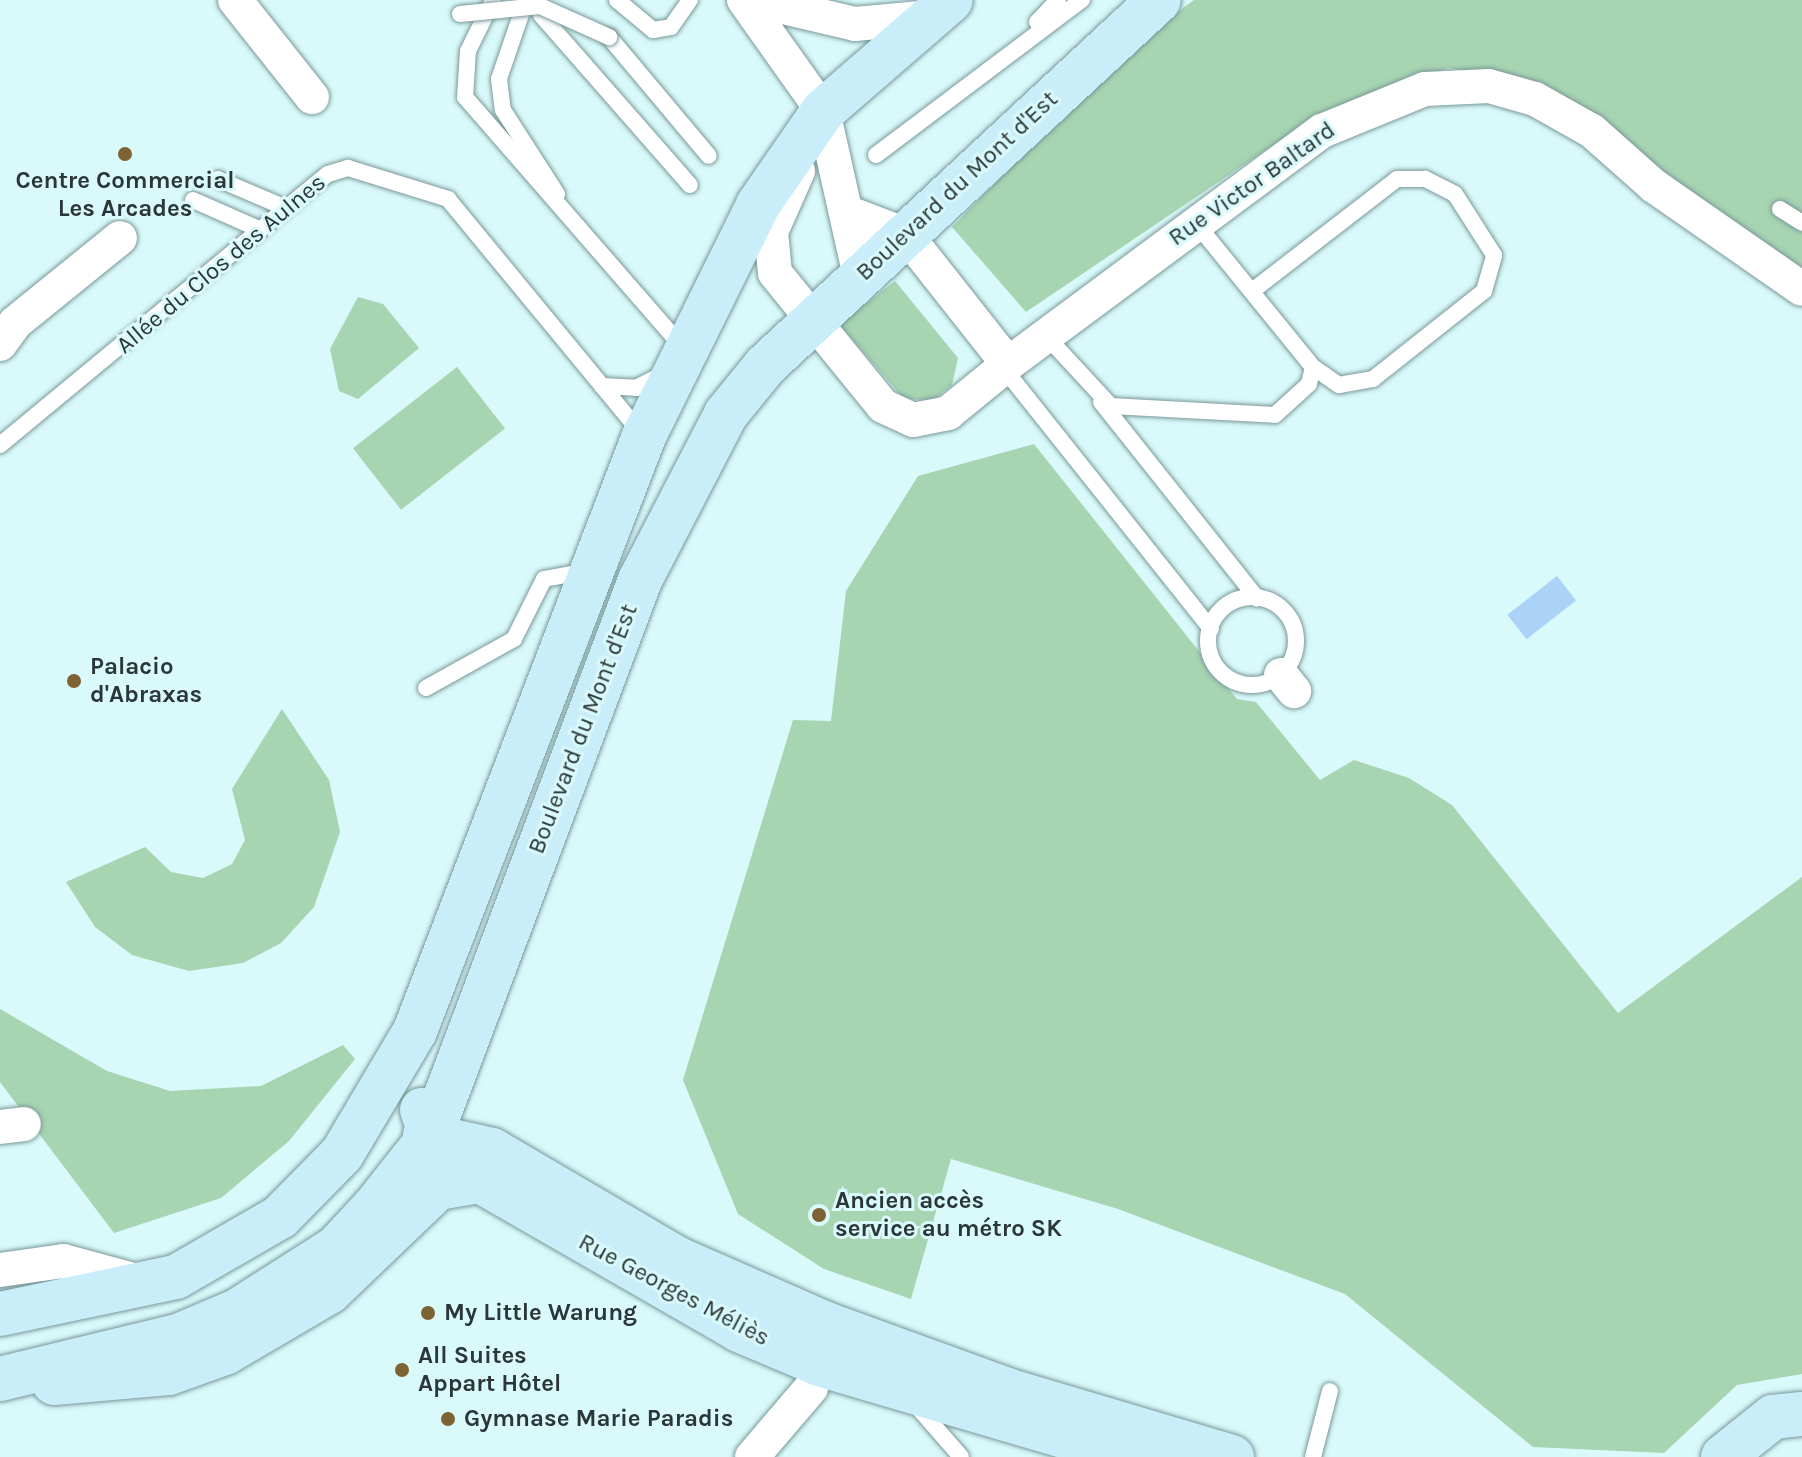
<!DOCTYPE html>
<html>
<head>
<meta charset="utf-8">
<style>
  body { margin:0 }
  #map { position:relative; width:1802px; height:1457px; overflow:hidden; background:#d9f9fa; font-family:Karla,sans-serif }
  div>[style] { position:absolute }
  .green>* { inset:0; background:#a7d4b1; transform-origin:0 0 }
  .water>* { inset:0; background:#abd3f8; transform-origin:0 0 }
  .roads { filter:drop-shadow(0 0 2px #7a9899) drop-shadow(0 0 2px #7a9899) }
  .lane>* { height:16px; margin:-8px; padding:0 8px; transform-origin:8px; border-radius:8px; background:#fff }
  .lane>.ring { margin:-8px; padding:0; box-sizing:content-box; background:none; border:16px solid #fff; border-radius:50% }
  .street>* { height:34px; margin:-17px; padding:0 17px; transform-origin:17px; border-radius:17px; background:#fff }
  .secondary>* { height:44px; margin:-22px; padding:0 22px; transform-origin:22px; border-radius:22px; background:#c9eefa }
  .bridges { filter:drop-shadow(0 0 2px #7a9899) drop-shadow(0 0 2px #7a9899) }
  .lane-bridge>* { height:16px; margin:-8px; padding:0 8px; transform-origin:8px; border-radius:8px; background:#fff }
  .dots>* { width:22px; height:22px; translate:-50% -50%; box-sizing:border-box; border:4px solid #d9f9fa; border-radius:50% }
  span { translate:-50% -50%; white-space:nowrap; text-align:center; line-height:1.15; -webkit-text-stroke:6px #d9f9fa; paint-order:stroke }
  .poi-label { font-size:24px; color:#2a3637; font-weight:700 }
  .left { translate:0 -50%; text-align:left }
  .street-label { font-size:24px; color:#2a3637 }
</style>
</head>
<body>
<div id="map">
  <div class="green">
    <i style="clip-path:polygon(1194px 0,1802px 0,1802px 268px,1525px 78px,1448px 68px,1322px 112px,1026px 312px,952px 227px,1131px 46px)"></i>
    <i style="clip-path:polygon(895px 281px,958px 358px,952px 385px,933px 400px,904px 399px,839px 324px)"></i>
    <i style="clip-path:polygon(358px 297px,383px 304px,419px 348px,358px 399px,339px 391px,330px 349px)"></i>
    <i style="left:457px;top:367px;width:78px;height:132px;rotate:52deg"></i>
    <i style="clip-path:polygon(1034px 444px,1237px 699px,1256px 702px,1320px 780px,1354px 760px,1409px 778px,1452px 805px,1618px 1013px,1802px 877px,1802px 1374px,1737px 1385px,1664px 1453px,1533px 1447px,1345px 1294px,1118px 1209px,951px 1159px,911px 1299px,824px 1269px,738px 1214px,683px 1080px,793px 720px,831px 721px,846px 591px,918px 476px)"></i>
    <i style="clip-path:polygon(282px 709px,329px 780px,340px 832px,314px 907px,281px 943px,243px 963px,189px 971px,132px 955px,95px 927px,66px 882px,145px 847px,171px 872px,203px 878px,232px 864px,245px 840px,232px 789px)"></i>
    <i style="clip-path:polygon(0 1009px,107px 1071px,170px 1091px,261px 1086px,343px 1045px,355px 1059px,289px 1141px,221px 1198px,114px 1233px,0 1082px)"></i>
  </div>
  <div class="water">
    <i style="left:1557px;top:576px;width:31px;height:63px;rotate:52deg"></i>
  </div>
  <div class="roads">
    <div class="lane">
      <i style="left:493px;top:0;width:57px;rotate:116.1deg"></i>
      <i style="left:468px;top:51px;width:46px;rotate:93.7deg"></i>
      <i style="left:465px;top:97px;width:334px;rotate:49deg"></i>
      <i style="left:526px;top:0;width:83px;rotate:108.9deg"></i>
      <i style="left:499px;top:79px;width:31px;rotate:83deg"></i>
      <i style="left:503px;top:110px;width:100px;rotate:57.3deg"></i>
      <i style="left:617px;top:0;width:47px;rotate:39.8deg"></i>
      <i style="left:653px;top:30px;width:18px;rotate:-9deg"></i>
      <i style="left:671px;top:27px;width:33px;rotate:-55deg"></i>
      <i style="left:541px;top:15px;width:226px;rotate:48.8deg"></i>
      <i style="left:1037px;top:22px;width:30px;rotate:-46deg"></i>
      <i style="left:609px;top:37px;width:155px;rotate:50deg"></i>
      <i style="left:876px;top:155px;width:258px;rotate:-37deg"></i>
      <i style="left:218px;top:179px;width:74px;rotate:23.1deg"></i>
      <i style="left:193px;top:200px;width:74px;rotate:23.8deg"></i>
      <i style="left:1780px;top:209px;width:26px;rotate:32deg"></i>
      <i style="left:1195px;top:222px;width:187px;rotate:50.9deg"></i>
      <i style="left:1313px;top:367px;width:32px;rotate:35deg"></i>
      <i style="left:1339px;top:385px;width:35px;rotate:-10deg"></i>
      <i style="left:1373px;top:379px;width:142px;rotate:-38.4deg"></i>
      <i style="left:1484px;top:291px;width:37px;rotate:-74deg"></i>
      <i style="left:1494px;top:255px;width:72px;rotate:-122.6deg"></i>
      <i style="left:1455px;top:194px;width:34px;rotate:-153deg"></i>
      <i style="left:1425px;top:179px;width:28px;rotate:180deg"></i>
      <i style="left:1397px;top:179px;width:183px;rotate:142.3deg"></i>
      <i style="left:1047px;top:337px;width:94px;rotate:47.2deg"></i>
      <i style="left:1111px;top:406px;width:164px;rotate:3.1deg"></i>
      <i style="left:1275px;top:415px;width:46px;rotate:-42.4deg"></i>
      <i style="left:1309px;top:384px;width:17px;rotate:-77deg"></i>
      <i style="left:1008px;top:364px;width:17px;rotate:73deg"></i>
      <i style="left:1013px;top:380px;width:318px;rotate:51.5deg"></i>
      <i style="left:602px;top:386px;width:34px;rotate:3deg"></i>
      <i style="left:636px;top:388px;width:30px;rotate:-27deg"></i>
      <i style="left:1101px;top:402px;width:251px;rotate:51.5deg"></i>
      <i style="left:0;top:445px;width:425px;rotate:-39.6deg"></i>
      <i style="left:328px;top:174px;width:21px;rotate:-17deg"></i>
      <i style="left:348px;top:168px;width:105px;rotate:17.2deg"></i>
      <i style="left:448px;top:199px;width:303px;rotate:50.5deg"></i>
      <i class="ring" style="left:1208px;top:597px;width:72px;height:72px"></i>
      <i style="left:426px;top:688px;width:101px;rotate:-29.1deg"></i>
      <i style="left:514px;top:639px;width:67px;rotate:-63.4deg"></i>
      <i style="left:544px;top:579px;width:45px;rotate:-10.3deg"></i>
      <i style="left:915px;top:1404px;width:70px;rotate:49deg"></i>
      <i style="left:1313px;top:1457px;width:68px;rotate:-75.6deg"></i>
    </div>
    <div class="street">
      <i style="left:235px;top:0;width:124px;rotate:51.6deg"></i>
      <i style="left:744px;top:0;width:136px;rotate:54.6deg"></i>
      <i style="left:823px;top:111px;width:170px;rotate:77.4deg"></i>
      <i style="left:753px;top:0;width:105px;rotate:13.2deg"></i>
      <i style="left:855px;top:24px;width:75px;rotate:-5.3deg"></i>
      <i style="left:798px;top:171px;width:67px;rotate:113.9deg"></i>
      <i style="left:771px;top:232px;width:41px;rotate:84.4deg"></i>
      <i style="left:775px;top:273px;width:171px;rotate:50.9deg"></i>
      <i style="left:883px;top:406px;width:33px;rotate:25deg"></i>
      <i style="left:913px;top:420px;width:36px;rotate:-11deg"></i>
      <i style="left:948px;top:413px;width:77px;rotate:-39.2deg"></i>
      <i style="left:1008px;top:364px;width:164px;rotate:-128.3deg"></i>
      <i style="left:906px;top:235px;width:64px;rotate:-159deg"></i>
      <i style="left:0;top:344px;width:26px;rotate:-54deg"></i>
      <i style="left:15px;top:323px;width:135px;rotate:-39deg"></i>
      <i style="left:1008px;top:364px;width:391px;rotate:-36.6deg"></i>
      <i style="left:1322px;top:131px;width:111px;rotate:-22.2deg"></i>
      <i style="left:1425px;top:89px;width:64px;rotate:-2.7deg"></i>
      <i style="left:1489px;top:86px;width:48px;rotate:15.8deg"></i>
      <i style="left:1535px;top:99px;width:65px;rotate:29.3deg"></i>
      <i style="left:1592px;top:131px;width:83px;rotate:41.6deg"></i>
      <i style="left:1654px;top:186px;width:180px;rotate:34.8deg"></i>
      <i style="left:1281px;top:675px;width:21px;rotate:51deg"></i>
      <i style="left:0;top:1127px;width:24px;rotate:-7deg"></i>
      <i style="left:0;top:1270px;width:64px;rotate:-8.1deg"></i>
      <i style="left:63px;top:1261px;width:84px;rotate:15.2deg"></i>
      <i style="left:752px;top:1457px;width:91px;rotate:-49.5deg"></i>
    </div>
    <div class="secondary">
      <i style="left:422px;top:1110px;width:27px;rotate:70deg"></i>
      <i style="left:431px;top:1135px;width:46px;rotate:49.4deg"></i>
      <i style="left:461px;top:1170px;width:321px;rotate:29.9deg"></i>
      <i style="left:739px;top:1330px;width:87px;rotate:23deg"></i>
      <i style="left:819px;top:1364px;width:328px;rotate:16.4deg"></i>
      <i style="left:425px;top:1135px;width:69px;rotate:12.6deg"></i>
      <i style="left:492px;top:1150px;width:216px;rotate:30.4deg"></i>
      <i style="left:678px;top:1259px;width:162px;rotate:23.7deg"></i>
      <i style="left:826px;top:1324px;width:193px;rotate:20deg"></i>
      <i style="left:1007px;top:1390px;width:235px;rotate:16.6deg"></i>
      <i style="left:0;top:1314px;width:180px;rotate:-11.9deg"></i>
      <i style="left:176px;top:1277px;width:120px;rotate:-30deg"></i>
      <i style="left:280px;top:1217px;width:88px;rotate:-45.5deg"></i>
      <i style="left:342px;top:1154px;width:143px;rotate:-59.3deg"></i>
      <i style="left:415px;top:1031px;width:638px;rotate:-68.95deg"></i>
      <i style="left:644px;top:436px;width:258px;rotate:-63.7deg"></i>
      <i style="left:758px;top:205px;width:114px;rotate:-55.3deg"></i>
      <i style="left:823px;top:111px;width:169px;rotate:-40.9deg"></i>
      <i style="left:0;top:1379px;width:183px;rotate:-13.6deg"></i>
      <i style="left:178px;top:1336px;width:64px;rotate:-23deg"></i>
      <i style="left:237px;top:1311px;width:117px;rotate:-32.5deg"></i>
      <i style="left:336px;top:1248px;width:57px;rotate:-47.1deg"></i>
      <i style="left:375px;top:1206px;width:90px;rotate:-51.7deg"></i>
      <i style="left:431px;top:1135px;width:593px;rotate:-69.36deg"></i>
      <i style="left:640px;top:580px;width:187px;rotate:-62.6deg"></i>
      <i style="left:726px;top:414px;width:63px;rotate:-50.8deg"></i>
      <i style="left:766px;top:365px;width:536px;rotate:-42.88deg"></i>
      <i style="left:54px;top:1383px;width:115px;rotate:-5deg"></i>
      <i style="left:169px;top:1373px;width:59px;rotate:-19.7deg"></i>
      <i style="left:225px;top:1353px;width:121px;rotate:-30.4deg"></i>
      <i style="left:329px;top:1292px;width:151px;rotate:-43.7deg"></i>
      <i style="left:438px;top:1188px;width:43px;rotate:-9.5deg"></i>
      <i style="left:1723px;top:1457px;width:64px;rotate:-38.7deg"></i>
      <i style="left:1773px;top:1417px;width:29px;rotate:-6deg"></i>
    </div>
  </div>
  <div class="bridges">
    <div class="lane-bridge">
      <i style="left:460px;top:14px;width:80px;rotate:-5.7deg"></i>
      <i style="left:540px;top:6px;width:76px;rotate:24.2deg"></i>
    </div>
  </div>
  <div class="dots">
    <i style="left:125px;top:154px;background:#7d6234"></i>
    <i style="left:74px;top:681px;background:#7d6234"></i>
    <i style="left:819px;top:1215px;background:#7d6234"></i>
    <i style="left:428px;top:1313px;background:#7d6234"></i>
    <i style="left:402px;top:1370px;background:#7d6234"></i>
    <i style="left:448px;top:1419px;background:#7d6234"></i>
  </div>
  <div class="poi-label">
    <span style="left:125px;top:195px">Centre Commercial<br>Les Arcades</span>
    <span class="left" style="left:90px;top:681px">Palacio<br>d'Abraxas</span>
    <span class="left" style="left:835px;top:1215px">Ancien accès<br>service au métro SK</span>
    <span class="left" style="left:444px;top:1313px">My Little Warung</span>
    <span class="left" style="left:418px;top:1370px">All Suites<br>Appart Hôtel</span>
    <span class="left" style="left:464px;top:1419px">Gymnase Marie Paradis</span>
  </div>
  <div class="street-label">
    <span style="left:1252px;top:184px;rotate:-35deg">Rue Victor Baltard</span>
    <span style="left:957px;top:186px;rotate:-43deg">Boulevard du Mont d'Est</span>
    <span style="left:221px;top:264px;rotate:-40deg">Allée du Clos des Aulnes</span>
    <span style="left:583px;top:729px;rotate:-69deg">Boulevard du Mont d'Est</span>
    <span style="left:674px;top:1290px;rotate:28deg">Rue Georges Méliès</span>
  </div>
</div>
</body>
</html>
